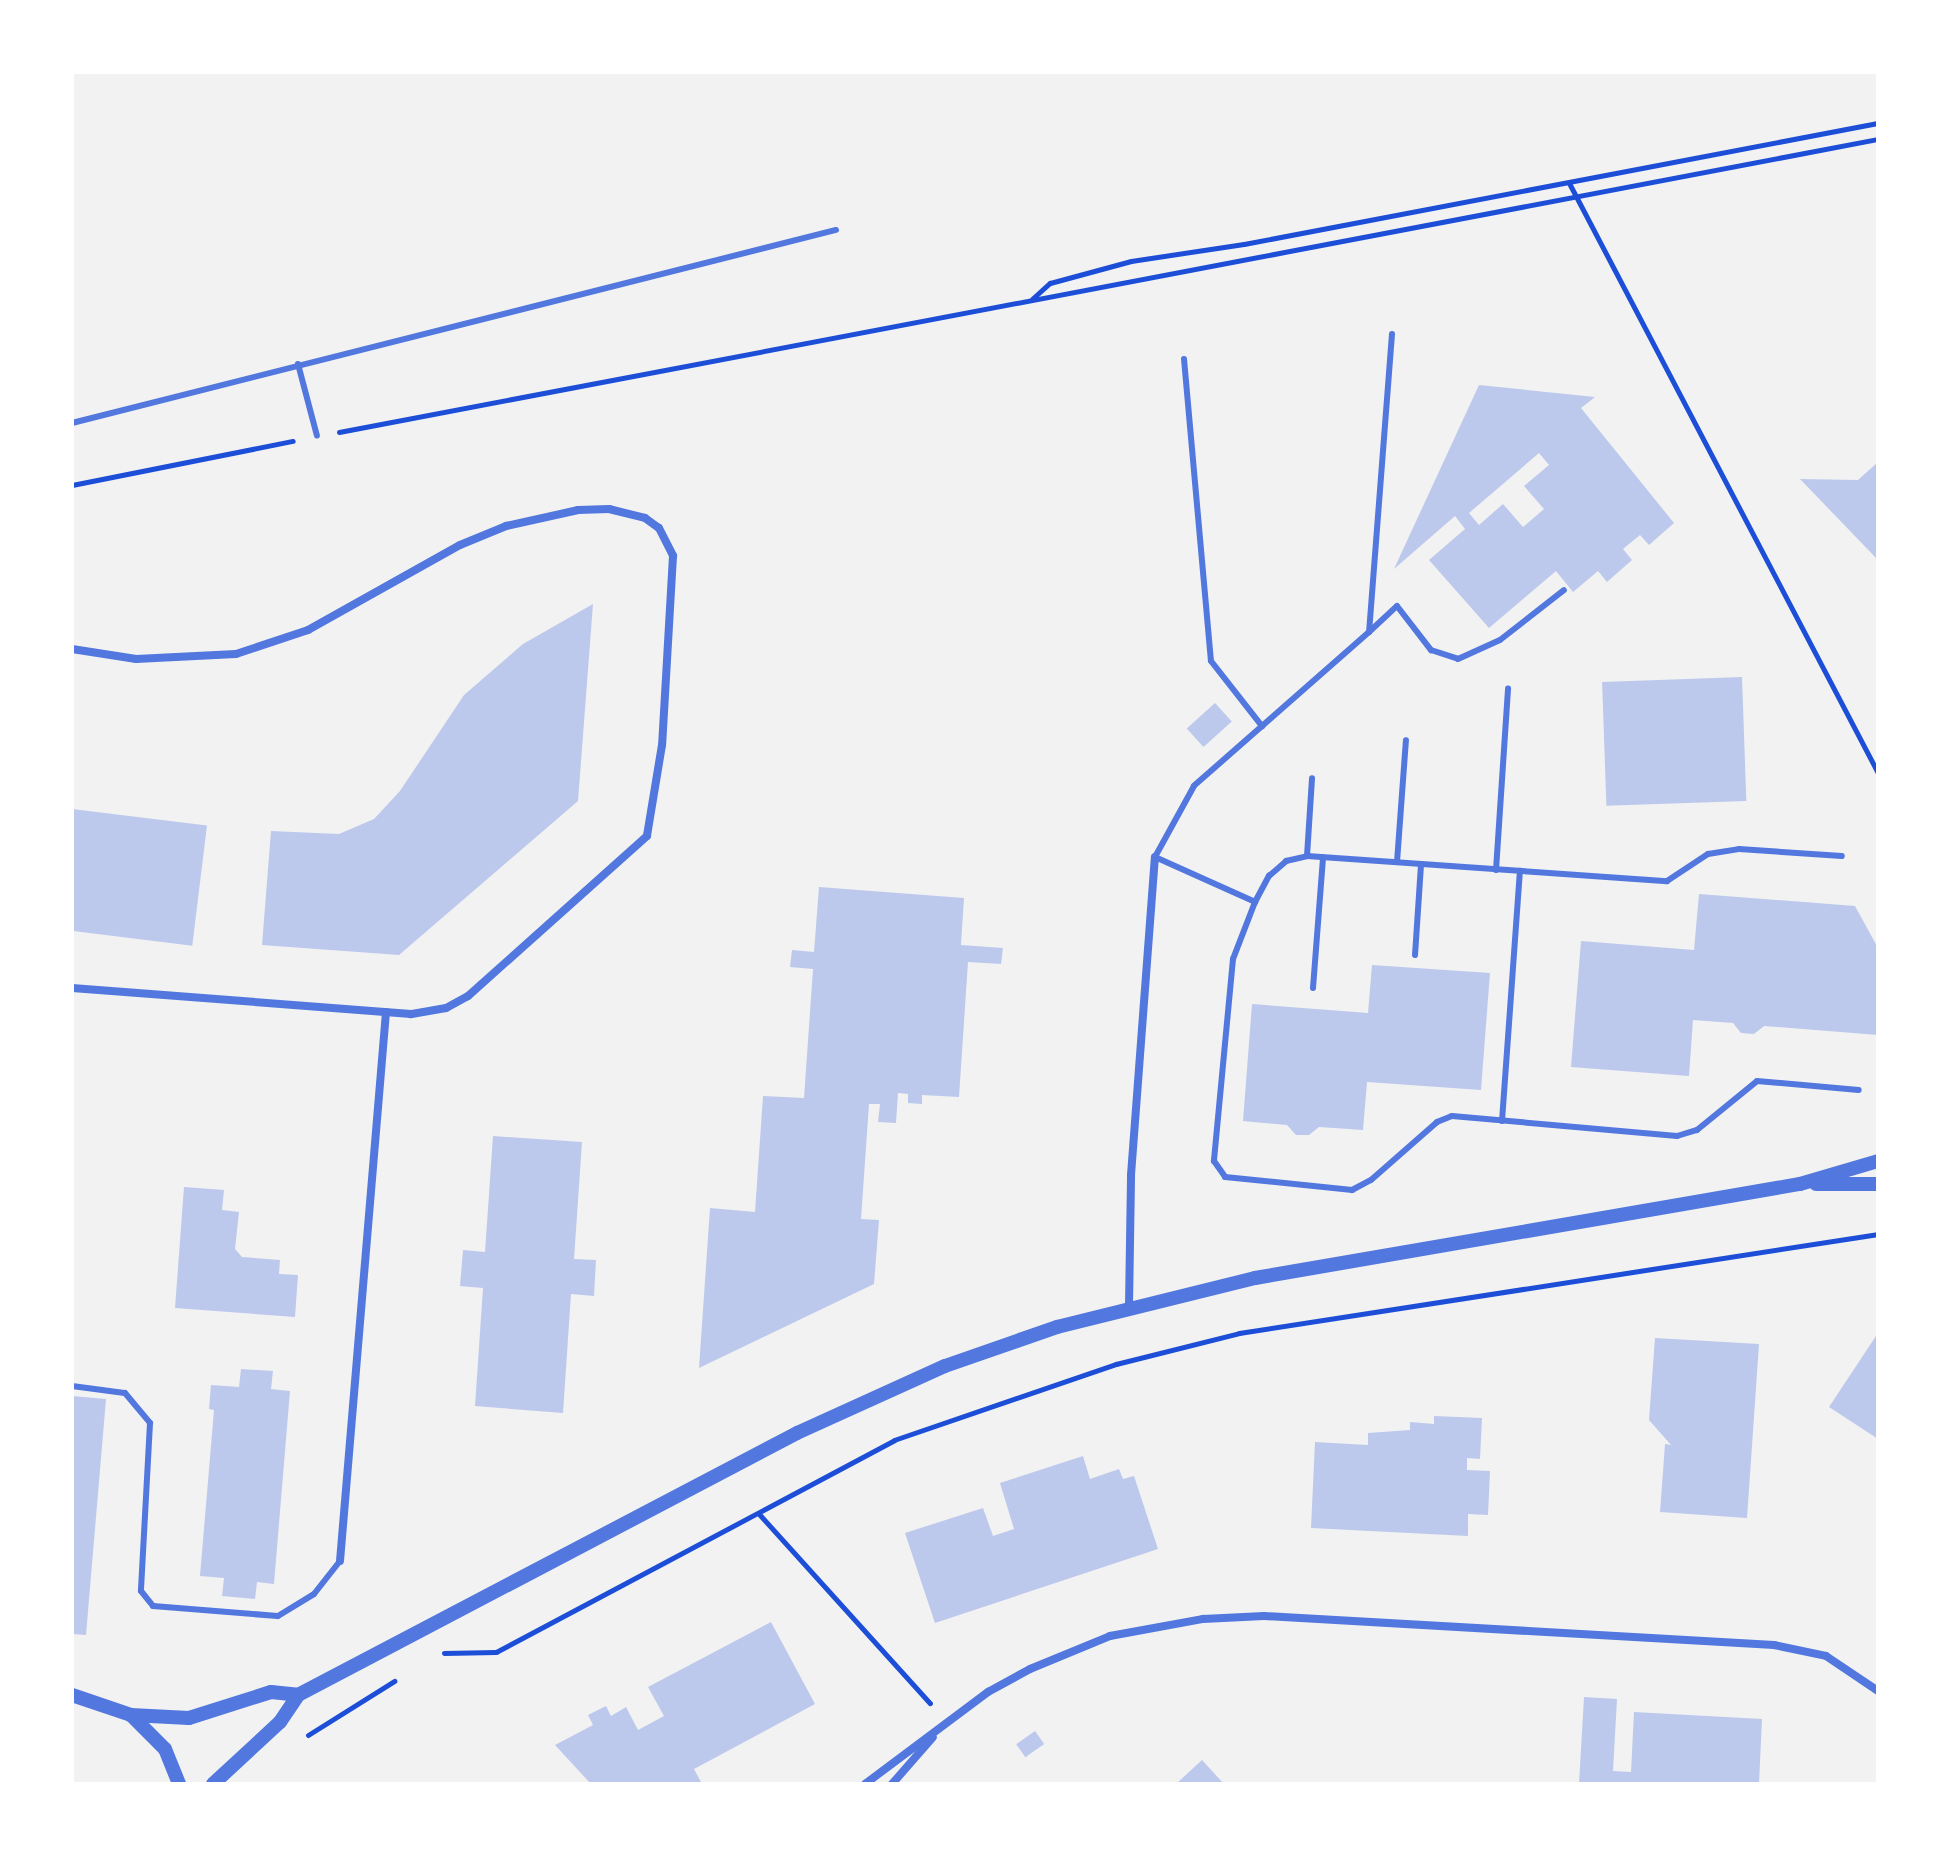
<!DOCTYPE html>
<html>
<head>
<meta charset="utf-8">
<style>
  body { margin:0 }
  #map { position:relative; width:1950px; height:1856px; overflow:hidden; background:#f2f2f2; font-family:"Nunito Sans",sans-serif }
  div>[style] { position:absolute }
  .building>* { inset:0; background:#bdc9ec; transform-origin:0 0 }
  .path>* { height:5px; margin:-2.5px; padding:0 2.5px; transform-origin:2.5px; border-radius:2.5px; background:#1d4ed8 }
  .service>* { height:6px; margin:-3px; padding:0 3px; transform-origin:3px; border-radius:3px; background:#5277de }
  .minor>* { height:8px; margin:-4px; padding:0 4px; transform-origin:4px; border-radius:4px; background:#5277de }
  .tertiary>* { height:14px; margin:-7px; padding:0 7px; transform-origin:7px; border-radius:7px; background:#5277de }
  span { translate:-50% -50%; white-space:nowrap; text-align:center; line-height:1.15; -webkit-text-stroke:7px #fff; paint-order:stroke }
  .frame { position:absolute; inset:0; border:74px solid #fff; pointer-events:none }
</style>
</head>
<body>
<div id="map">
  <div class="building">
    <i style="clip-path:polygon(evenodd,1479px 385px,1595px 397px,1581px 408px,1674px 523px,1649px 545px,1640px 535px,1623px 549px,1632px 560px,1607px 582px,1598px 571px,1573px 592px,1556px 571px,1489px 628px,1429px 560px,1465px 529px,1455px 516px,1394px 569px,1479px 385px,1539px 453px,1549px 465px,1524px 486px,1544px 509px,1523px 527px,1503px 504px,1479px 525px,1469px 513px,1539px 453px)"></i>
    <i style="clip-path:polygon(1878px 462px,1878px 560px,1800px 479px,1858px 480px)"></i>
    <i style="clip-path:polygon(593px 604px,578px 801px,399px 955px,262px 945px,271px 831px,339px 834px,374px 819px,400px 791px,464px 695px,523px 644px)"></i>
    <i style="left:1742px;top:677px;width:124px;height:140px;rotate:88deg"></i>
    <i style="left:1215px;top:703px;width:25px;height:38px;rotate:48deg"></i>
    <i style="left:72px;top:809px;width:136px;height:121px;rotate:7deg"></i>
    <i style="clip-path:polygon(819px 887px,964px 898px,961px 945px,1003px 948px,1001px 964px,968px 962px,959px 1097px,922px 1095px,922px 1104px,908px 1103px,908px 1094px,898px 1093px,896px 1123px,878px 1122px,880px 1104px,869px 1104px,861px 1219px,879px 1220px,874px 1284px,699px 1368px,710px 1208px,755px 1212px,763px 1096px,804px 1098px,813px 969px,790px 967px,792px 950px,814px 952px)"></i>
    <i style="clip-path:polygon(1699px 894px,1855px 906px,1878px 948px,1878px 1035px,1764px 1026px,1754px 1034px,1741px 1033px,1733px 1023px,1693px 1020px,1689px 1076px,1571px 1067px,1581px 941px,1694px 950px)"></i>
    <i style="clip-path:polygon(1372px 965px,1490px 973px,1481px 1090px,1367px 1082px,1363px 1130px,1319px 1127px,1309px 1135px,1296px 1135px,1287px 1125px,1243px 1121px,1252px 1004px,1368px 1013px)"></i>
    <i style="clip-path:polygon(493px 1136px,582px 1142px,574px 1259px,596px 1260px,594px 1296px,571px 1294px,563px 1413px,475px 1406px,483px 1288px,460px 1286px,463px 1250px,485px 1252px)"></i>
    <i style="clip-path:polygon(184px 1187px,224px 1190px,222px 1210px,239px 1212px,235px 1249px,242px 1257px,280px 1260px,279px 1274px,298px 1275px,295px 1317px,175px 1308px)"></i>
    <i style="clip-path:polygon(1878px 1333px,1878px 1439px,1829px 1407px)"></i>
    <i style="clip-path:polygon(1655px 1338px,1759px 1344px,1747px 1518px,1660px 1512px,1665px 1444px,1671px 1445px,1649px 1420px)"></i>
    <i style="clip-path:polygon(241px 1369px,273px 1371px,271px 1389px,290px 1391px,274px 1584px,257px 1582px,255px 1599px,222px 1596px,224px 1578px,200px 1576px,214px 1410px,209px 1409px,211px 1385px,239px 1387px)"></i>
    <i style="clip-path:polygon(72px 1396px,106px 1399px,86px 1635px,72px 1634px)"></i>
    <i style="clip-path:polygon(1434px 1416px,1482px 1418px,1480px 1459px,1467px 1458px,1467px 1470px,1490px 1471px,1488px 1515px,1468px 1514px,1468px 1536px,1311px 1528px,1315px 1442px,1368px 1445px,1368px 1433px,1410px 1430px,1410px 1422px,1434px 1424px)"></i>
    <i style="clip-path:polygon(1083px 1456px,1090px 1479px,1119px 1469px,1123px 1479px,1134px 1476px,1158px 1549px,935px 1623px,905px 1533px,983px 1508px,993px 1536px,1014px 1529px,1000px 1483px)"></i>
    <i style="clip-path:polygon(771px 1622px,815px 1704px,694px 1769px,702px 1784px,591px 1784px,555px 1745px,593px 1725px,588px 1715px,606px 1706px,611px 1716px,626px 1707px,638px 1730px,664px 1716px,648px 1687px)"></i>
    <i style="clip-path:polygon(1584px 1697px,1617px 1699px,1613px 1771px,1631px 1772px,1634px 1712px,1762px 1719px,1759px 1784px,1579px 1784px)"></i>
    <i style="left:1035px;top:1731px;width:16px;height:23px;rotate:55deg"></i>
    <i style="clip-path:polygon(1202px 1760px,1224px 1784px,1176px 1784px)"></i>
  </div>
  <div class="path">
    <i style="left:1569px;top:183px;width:666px;rotate:62.36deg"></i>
    <i style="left:1032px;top:299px;width:24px;rotate:-42deg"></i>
    <i style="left:1050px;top:283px;width:84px;rotate:-15.2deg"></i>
    <i style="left:1131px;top:261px;width:114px;rotate:-8.6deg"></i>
    <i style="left:1244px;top:244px;width:645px;rotate:-10.81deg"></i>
    <i style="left:339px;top:432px;width:1567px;rotate:-10.78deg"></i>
    <i style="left:72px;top:485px;width:225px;rotate:-11.3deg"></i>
    <i style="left:759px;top:1514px;width:255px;rotate:47.9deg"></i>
    <i style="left:444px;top:1653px;width:52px;rotate:-1.1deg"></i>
    <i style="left:496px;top:1652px;width:451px;rotate:-28deg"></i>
    <i style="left:894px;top:1440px;width:235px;rotate:-18.9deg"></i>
    <i style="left:1116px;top:1364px;width:127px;rotate:-14.1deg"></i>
    <i style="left:1239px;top:1333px;width:647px;rotate:-8.81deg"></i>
    <i style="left:308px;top:1735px;width:102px;rotate:-32.1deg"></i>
  </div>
  <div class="service">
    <i style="left:1392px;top:334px;width:299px;rotate:94.4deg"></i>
    <i style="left:1369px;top:632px;width:233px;rotate:138.7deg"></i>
    <i style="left:1194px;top:786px;width:81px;rotate:118.8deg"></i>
    <i style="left:1155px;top:857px;width:110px;rotate:24.2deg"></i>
    <i style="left:1255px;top:902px;width:61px;rotate:111.1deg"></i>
    <i style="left:1233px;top:959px;width:203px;rotate:95.4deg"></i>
    <i style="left:1214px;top:1161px;width:19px;rotate:55deg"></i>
    <i style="left:1225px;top:1177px;width:128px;rotate:5.8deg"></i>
    <i style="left:1352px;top:1190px;width:21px;rotate:-28deg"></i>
    <i style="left:1371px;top:1180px;width:88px;rotate:-41.3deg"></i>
    <i style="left:1437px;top:1122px;width:16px;rotate:-22deg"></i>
    <i style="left:1452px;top:1116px;width:226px;rotate:5.1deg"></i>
    <i style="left:1677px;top:1136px;width:21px;rotate:-17deg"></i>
    <i style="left:1697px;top:1130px;width:77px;rotate:-39.2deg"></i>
    <i style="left:1757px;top:1081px;width:102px;rotate:5deg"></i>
    <i style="left:1184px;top:359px;width:303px;rotate:84.9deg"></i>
    <i style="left:1211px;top:661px;width:83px;rotate:51.9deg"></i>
    <i style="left:298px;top:364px;width:74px;rotate:75.2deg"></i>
    <i style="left:72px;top:423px;width:788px;rotate:-14.18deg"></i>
    <i style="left:1369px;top:632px;width:38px;rotate:-43deg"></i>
    <i style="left:1397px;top:606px;width:56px;rotate:52.3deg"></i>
    <i style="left:1431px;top:650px;width:28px;rotate:18deg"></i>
    <i style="left:1458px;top:659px;width:46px;rotate:-24.3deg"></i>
    <i style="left:1500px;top:640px;width:81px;rotate:-38deg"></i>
    <i style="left:1307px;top:856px;width:78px;rotate:-86.3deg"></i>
    <i style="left:1397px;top:862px;width:122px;rotate:-85.8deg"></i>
    <i style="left:1496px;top:870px;width:182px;rotate:-86.2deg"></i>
    <i style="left:1255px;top:902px;width:30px;rotate:-62deg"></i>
    <i style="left:1269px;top:876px;width:23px;rotate:-41deg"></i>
    <i style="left:1286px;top:861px;width:22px;rotate:-13deg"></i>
    <i style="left:1307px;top:856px;width:361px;rotate:4deg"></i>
    <i style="left:1667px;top:881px;width:49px;rotate:-33.4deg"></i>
    <i style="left:1708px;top:854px;width:31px;rotate:-9deg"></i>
    <i style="left:1739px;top:849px;width:103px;rotate:3.9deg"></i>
    <i style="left:1415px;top:955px;width:91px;rotate:-86.2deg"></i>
    <i style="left:1313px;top:988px;width:131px;rotate:-85.6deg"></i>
    <i style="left:1502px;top:1121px;width:251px;rotate:-85.9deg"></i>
    <i style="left:72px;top:1386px;width:53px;rotate:7.5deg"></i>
    <i style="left:125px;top:1393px;width:39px;rotate:50deg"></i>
    <i style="left:150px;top:1423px;width:168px;rotate:93.1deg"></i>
    <i style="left:141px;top:1591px;width:19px;rotate:51deg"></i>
    <i style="left:153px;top:1606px;width:125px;rotate:4.6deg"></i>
    <i style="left:278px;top:1616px;width:42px;rotate:-31.4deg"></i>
    <i style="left:314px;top:1594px;width:42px;rotate:-51.8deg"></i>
  </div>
  <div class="minor">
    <i style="left:72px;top:649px;width:65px;rotate:8.9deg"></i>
    <i style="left:136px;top:659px;width:100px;rotate:-2.9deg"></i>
    <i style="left:236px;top:654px;width:76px;rotate:-18.4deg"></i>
    <i style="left:308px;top:630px;width:174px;rotate:-29.2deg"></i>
    <i style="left:460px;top:545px;width:50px;rotate:-22.4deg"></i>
    <i style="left:506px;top:526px;width:74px;rotate:-12.5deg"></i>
    <i style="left:578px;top:510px;width:31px;rotate:-2deg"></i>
    <i style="left:609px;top:509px;width:37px;rotate:14deg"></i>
    <i style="left:645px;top:518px;width:17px;rotate:36deg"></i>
    <i style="left:659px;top:528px;width:31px;rotate:63deg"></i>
    <i style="left:673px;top:556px;width:189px;rotate:93.3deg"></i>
    <i style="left:662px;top:745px;width:92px;rotate:99.4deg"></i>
    <i style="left:647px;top:836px;width:240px;rotate:138.2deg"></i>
    <i style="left:468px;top:996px;width:25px;rotate:151deg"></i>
    <i style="left:446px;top:1008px;width:36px;rotate:170deg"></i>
    <i style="left:411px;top:1014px;width:340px;rotate:-175.6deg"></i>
    <i style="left:1129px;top:1306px;width:131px;rotate:-89.1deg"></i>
    <i style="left:1131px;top:1175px;width:319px;rotate:-85.7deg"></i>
    <i style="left:340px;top:1561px;width:551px;rotate:-85.21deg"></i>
    <i style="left:865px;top:1784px;width:154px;rotate:-36.8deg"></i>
    <i style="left:988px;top:1692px;width:48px;rotate:-28.7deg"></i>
    <i style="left:1030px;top:1669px;width:87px;rotate:-22.4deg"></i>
    <i style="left:1110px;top:1636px;width:95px;rotate:-10.4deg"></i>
    <i style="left:1203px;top:1619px;width:61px;rotate:-2.8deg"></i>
    <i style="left:1264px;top:1616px;width:511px;rotate:3.25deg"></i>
    <i style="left:1774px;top:1645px;width:53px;rotate:11.9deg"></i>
    <i style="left:1826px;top:1656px;width:63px;rotate:33.9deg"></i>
    <i style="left:892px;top:1784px;width:62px;rotate:-48.9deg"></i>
  </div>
  <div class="tertiary">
    <i style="left:1816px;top:1184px;width:62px"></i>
    <i style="left:72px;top:1695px;width:62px;rotate:18.7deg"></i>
    <i style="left:131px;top:1715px;width:48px;rotate:45deg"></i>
    <i style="left:165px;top:1749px;width:38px;rotate:68deg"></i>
    <i style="left:131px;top:1715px;width:58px;rotate:3deg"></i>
    <i style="left:189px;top:1718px;width:86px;rotate:-17.6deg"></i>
    <i style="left:271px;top:1692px;width:27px;rotate:6deg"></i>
    <i style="left:213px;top:1784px;width:91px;rotate:-42.8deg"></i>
    <i style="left:280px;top:1722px;width:32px;rotate:-56deg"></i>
    <i style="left:298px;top:1695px;width:564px;rotate:-27.7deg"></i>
    <i style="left:797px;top:1433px;width:162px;rotate:-24.4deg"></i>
    <i style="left:945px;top:1366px;width:119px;rotate:-19.2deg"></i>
    <i style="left:1057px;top:1327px;width:204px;rotate:-13.9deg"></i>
    <i style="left:1255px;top:1278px;width:553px;rotate:-9.79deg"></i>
    <i style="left:1800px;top:1184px;width:81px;rotate:-16.4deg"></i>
  </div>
  <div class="frame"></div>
</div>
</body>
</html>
